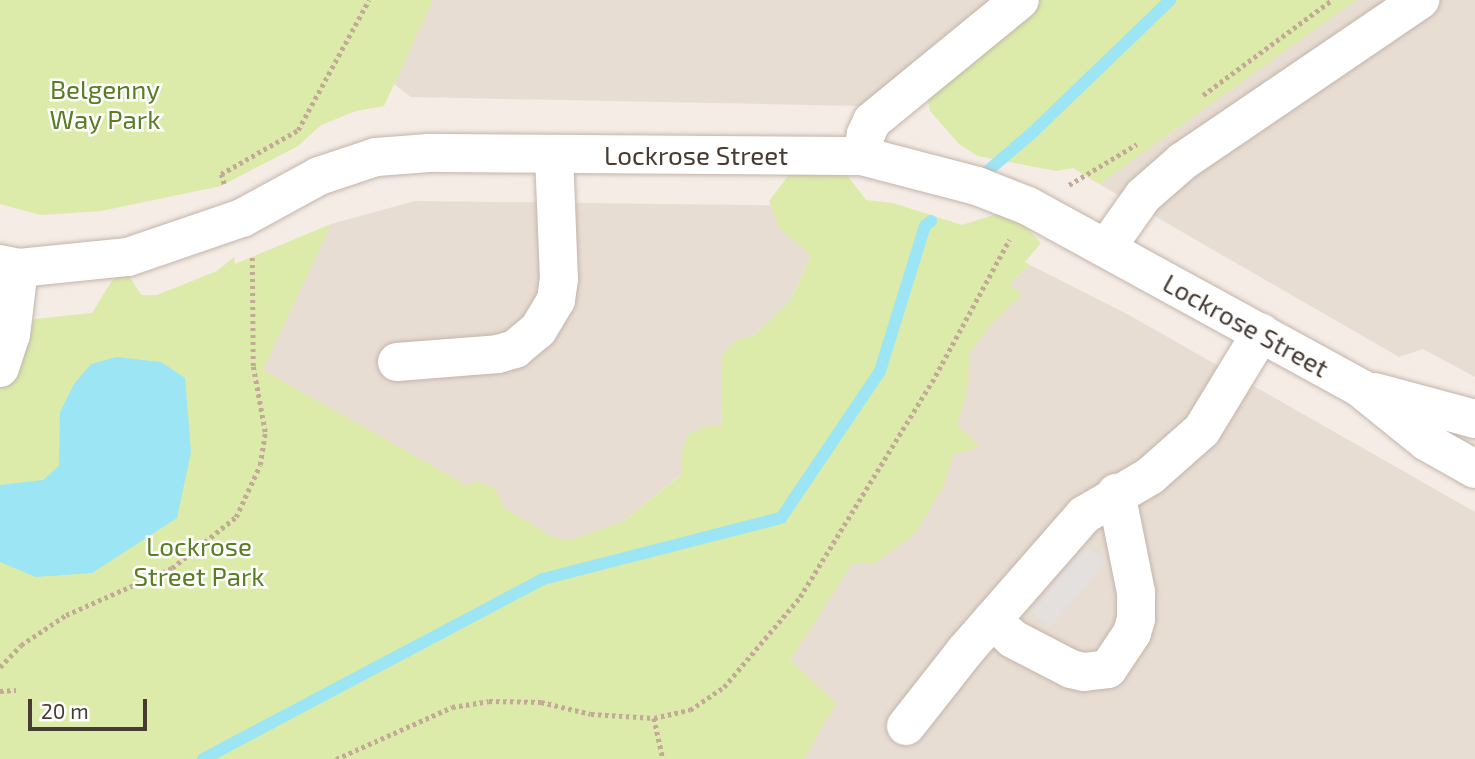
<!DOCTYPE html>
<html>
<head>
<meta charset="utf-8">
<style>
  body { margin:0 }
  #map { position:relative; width:1475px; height:759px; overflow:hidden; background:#f4ece5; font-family:"Exo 2",sans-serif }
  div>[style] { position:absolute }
  .residential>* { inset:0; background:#e8ddd3 }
  .green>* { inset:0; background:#dcebaa }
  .parking>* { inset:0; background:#e4e0de; transform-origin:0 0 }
  .water>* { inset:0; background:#9ce5f5 }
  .stream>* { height:12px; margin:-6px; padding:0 6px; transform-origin:6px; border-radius:6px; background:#9ce5f5 }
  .path>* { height:4.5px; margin-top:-2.25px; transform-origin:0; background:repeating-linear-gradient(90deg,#c3aa97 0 3.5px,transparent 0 7px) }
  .roads { filter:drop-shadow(0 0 2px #c3b4aa) drop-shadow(0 0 2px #c3b4aa) }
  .minor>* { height:38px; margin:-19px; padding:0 19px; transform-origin:19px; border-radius:19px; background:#fff }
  span { translate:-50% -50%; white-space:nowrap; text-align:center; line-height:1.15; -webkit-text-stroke:5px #fff; paint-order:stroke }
  .park-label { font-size:26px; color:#597d23 }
  .street-label { font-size:26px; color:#473b34 }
  .scale { position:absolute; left:28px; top:699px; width:119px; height:32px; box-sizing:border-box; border:4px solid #473b34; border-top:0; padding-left:9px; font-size:21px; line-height:24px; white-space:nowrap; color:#473b34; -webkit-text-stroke:5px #fff; paint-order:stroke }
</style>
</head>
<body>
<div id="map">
  <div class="residential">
    <i style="clip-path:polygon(433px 0,1034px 0,929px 95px,858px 106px,411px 97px,394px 84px)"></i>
    <i style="clip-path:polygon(1356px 0,1475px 0,1475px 377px,1423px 349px,1399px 357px,1099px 184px)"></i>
    <i style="clip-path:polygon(415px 201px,833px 206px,790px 301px,723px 364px,720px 443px,582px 554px,263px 370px,331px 224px)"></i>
    <i style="clip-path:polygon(1030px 265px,1129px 315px,1475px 512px,1475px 759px,804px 759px,836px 703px,790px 660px,830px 597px,967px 349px,1021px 294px,1009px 284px)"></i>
  </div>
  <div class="green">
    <i style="clip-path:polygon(0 0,433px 0,384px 106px,356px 111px,321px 125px,298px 146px,221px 186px,101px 211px,41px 215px,0 204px)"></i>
    <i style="clip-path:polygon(1023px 0,1356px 0,1099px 184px,1073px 168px,1056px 171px,978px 156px,959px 144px,930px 111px,925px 85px)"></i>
    <i style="clip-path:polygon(791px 172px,847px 175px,866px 200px,893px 203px,962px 225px,1009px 210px,1041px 243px,1025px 262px,1030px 265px,1012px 281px,1012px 286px,1022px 294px,990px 326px,969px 354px,968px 388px,957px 424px,979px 447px,953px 455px,944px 485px,915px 534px,875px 563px,852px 564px,790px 660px,836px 703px,804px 759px,0 759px,0 358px,14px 353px,35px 319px,92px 313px,113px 279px,128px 274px,141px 295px,157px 295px,217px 271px,234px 257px,235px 264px,331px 224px,263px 370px,468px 486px,476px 481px,495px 488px,504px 508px,553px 537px,570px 540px,622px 522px,682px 474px,681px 459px,687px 435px,704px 427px,721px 425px,722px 355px,738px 339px,753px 336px,790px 301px,811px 255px,780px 229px,769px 201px)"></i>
  </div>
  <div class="parking">
    <i style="left:1086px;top:545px;width:26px;height:86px;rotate:40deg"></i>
  </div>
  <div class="water">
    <i style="clip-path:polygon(117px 357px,161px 362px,185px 378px,191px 452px,177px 518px,92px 573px,36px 577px,0 562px,0 485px,43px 480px,59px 466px,60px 412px,74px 384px,91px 364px)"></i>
  </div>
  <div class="stream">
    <i style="left:976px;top:181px;width:74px;rotate:-40.6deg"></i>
    <i style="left:1032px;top:133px;width:192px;rotate:-43.9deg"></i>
    <i style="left:203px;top:759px;width:385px;rotate:-27.9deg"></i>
    <i style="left:543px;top:579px;width:246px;rotate:-14.4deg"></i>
    <i style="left:781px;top:518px;width:177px;rotate:-56deg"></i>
    <i style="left:880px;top:371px;width:152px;rotate:-72.8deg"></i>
    <i style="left:925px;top:226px;width:8px;rotate:-40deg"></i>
  </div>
  <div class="path">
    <i style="left:1203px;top:95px;width:160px;rotate:-36.4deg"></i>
    <i style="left:224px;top:184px;width:10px;rotate:-107deg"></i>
    <i style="left:221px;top:174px;width:89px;rotate:-29.7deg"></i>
    <i style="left:298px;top:130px;width:148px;rotate:-61.4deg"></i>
    <i style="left:1069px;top:185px;width:79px;rotate:-31.1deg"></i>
    <i style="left:0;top:667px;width:30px;rotate:-46deg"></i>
    <i style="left:21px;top:645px;width:54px;rotate:-33.7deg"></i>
    <i style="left:66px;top:615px;width:116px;rotate:-23.9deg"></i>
    <i style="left:172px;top:568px;width:82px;rotate:-38.6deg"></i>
    <i style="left:236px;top:517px;width:57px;rotate:-65.2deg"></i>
    <i style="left:260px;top:465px;width:33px;rotate:-81deg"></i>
    <i style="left:265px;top:432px;width:67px;rotate:-100.3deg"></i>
    <i style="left:253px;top:366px;width:109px;rotate:-90.5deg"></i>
    <i style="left:0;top:691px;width:16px;rotate:-4deg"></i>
    <i style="left:654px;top:718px;width:42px;rotate:77.6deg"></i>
    <i style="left:336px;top:759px;width:127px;rotate:-24.1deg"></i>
    <i style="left:452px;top:707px;width:37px;rotate:-9deg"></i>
    <i style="left:489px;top:701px;width:52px;rotate:1.1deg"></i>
    <i style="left:541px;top:702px;width:51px;rotate:13.5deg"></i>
    <i style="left:591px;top:714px;width:63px;rotate:3.6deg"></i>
    <i style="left:654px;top:718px;width:37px;rotate:-13deg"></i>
    <i style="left:690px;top:710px;width:41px;rotate:-34.1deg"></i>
    <i style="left:724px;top:687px;width:118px;rotate:-49.8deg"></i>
    <i style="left:800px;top:597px;width:252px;rotate:-58.5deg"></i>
    <i style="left:932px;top:382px;width:162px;rotate:-61.5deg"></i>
  </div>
  <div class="roads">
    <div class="minor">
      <i style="left:862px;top:156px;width:22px;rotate:-80deg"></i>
      <i style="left:866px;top:134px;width:14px;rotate:-65deg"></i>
      <i style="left:872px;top:121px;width:191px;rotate:-39.3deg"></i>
      <i style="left:1107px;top:247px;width:62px;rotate:-54.8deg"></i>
      <i style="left:1143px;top:196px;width:53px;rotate:-41.2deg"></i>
      <i style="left:1183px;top:161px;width:287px;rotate:-34.2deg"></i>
      <i style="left:0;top:264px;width:19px;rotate:12deg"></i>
      <i style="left:19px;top:268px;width:110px;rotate:-5.8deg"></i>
      <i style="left:128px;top:257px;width:120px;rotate:-18.9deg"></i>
      <i style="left:242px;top:218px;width:88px;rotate:-28.6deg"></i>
      <i style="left:319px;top:176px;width:60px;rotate:-18.4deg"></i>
      <i style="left:376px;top:157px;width:53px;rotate:-4.3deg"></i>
      <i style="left:429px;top:153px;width:433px;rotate:0.4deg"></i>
      <i style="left:862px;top:156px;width:119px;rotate:14.6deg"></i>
      <i style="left:977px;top:186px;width:55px;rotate:21.4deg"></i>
      <i style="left:1028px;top:206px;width:379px;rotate:28.7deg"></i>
      <i style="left:1360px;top:388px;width:86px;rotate:38.9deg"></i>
      <i style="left:1427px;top:442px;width:55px;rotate:29.4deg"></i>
      <i style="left:397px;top:362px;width:101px;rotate:-4.5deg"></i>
      <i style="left:498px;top:354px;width:18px;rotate:-16deg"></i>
      <i style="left:515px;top:349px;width:30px;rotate:-40deg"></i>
      <i style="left:538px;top:330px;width:35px;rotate:-59deg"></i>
      <i style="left:556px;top:300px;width:21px;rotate:-82deg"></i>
      <i style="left:559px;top:279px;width:125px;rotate:-92.3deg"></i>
      <i style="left:0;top:368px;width:35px;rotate:-72deg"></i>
      <i style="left:11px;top:335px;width:67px;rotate:-83.2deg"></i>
      <i style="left:1375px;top:392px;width:104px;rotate:15.1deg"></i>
      <i style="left:992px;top:620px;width:28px;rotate:42deg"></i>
      <i style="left:1013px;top:639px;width:65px;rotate:27.3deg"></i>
      <i style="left:1071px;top:669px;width:13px;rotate:13deg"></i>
      <i style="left:1084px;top:672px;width:24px;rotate:-7deg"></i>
      <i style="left:1108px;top:669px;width:43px;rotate:-56.3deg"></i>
      <i style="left:1132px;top:633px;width:15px;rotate:-74deg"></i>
      <i style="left:1136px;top:619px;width:27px;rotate:-90deg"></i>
      <i style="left:1136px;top:592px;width:101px;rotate:-101.4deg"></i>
      <i style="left:906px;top:726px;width:95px;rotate:-51.8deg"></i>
      <i style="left:965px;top:651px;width:181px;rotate:-48.8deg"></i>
      <i style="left:1084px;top:515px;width:77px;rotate:-30.6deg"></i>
      <i style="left:1150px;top:476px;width:69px;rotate:-41.5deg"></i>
      <i style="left:1202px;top:430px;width:114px;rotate:-58.7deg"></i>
    </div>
  </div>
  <div class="park-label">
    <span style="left:105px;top:104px">Belgenny<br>Way Park</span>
    <span style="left:199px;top:561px">Lockrose<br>Street Park</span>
  </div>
  <div class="street-label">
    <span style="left:696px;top:155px">Lockrose Street</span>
    <span style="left:1246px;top:325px;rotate:29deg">Lockrose Street</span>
  </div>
  <div class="scale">20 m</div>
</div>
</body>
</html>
